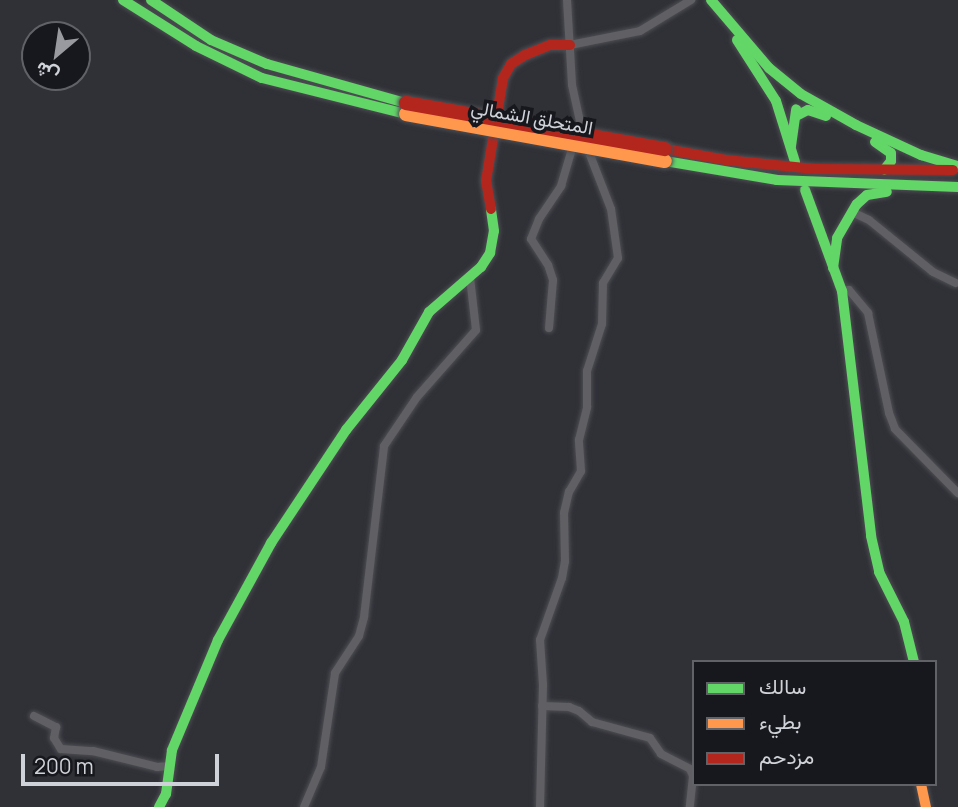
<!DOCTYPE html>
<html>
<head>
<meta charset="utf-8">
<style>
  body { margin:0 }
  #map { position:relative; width:958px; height:807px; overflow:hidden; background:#303137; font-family:Manrope,Vazirmatn,sans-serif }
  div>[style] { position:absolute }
  .roads { filter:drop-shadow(0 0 2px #4d4e53) drop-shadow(0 0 2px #4d4e53) }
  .street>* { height:8px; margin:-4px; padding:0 4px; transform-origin:4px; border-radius:4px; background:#606064 }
  .fast>* { height:10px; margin:-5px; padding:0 5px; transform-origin:5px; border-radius:5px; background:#63d668 }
  .slow>* { height:10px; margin:-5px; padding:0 5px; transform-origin:5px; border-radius:5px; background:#ff974d }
  .jam>* { height:10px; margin:-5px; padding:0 5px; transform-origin:5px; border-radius:5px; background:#b3261e }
  .bridges { filter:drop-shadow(0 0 2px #4d4e53) drop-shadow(0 0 2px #4d4e53) }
  .slow-bridge>* { height:14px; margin:-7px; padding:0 7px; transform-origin:7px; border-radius:7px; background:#ff974d }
  .jam-bridge>* { height:14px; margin:-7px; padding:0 7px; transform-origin:7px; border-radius:7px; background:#b3261e }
  span { translate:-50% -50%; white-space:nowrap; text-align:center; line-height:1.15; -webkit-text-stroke:7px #17181d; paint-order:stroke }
  .street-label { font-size:19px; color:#d0d2d9 }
  .legend { position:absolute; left:692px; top:660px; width:245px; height:126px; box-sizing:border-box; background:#17181d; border:2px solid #616268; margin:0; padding:9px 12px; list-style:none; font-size:21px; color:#d0d2d9 }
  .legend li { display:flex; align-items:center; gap:14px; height:35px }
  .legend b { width:35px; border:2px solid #616268 }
  .north { position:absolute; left:21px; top:21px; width:70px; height:70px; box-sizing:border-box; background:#17181d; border:2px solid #616268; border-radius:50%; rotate:209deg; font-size:19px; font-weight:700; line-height:28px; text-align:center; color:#d0d2d9 }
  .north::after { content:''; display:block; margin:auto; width:24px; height:32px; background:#989aa0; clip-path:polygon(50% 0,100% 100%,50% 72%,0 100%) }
  .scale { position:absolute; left:21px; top:754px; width:198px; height:32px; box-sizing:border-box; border:4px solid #d0d2d9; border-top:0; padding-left:9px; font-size:21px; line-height:24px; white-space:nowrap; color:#d0d2d9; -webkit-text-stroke:5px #17181d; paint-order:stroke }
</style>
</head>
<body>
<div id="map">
  <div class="roads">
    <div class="street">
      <i style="left:567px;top:0;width:85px;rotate:86.6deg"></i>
      <i style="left:572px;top:85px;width:51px;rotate:77.6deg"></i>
      <i style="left:570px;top:45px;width:71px;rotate:-11.3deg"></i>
      <i style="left:640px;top:31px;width:60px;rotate:-31.3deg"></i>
      <i style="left:852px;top:212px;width:19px;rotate:25deg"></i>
      <i style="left:869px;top:220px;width:82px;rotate:39.1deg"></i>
      <i style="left:933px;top:272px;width:25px;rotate:26deg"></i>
      <i style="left:842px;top:291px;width:7px;rotate:-8deg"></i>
      <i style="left:849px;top:290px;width:30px;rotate:50deg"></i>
      <i style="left:868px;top:313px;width:102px;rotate:78.1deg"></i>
      <i style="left:889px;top:413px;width:17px;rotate:69deg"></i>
      <i style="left:895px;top:429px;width:90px;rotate:45.5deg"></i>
      <i style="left:549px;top:328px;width:48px;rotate:-85.2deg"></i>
      <i style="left:553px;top:280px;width:16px;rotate:-108deg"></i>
      <i style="left:548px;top:265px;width:31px;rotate:-123deg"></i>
      <i style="left:531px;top:239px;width:22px;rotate:-68deg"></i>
      <i style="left:539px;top:219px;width:40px;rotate:-56deg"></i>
      <i style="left:561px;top:186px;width:46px;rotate:-73.5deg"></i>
      <i style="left:542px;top:706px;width:27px;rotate:2deg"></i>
      <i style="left:569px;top:707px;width:11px;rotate:22deg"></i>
      <i style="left:579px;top:711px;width:17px;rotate:40deg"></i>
      <i style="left:592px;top:722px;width:60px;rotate:15.4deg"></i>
      <i style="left:650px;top:738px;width:19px;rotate:55deg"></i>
      <i style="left:661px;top:754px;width:33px;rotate:27deg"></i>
      <i style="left:690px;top:769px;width:8px;rotate:67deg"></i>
      <i style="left:693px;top:776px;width:31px;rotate:96deg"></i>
      <i style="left:34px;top:716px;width:25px;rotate:27deg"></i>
      <i style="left:56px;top:727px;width:11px;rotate:100deg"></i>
      <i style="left:54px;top:738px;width:13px;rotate:58deg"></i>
      <i style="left:61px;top:749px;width:32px;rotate:4deg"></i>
      <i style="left:93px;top:751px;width:66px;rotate:14deg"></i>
      <i style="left:157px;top:767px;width:13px;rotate:-4deg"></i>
      <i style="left:304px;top:807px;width:43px;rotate:-67deg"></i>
      <i style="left:321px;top:767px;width:95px;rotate:-81.5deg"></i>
      <i style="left:335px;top:673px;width:44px;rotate:-57deg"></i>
      <i style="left:359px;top:636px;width:20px;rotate:-75deg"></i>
      <i style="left:364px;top:617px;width:172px;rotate:-83.3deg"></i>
      <i style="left:384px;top:446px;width:59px;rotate:-56deg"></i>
      <i style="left:417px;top:397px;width:89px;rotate:-48.6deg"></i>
      <i style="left:476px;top:330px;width:53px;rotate:-96.5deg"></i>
      <i style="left:540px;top:807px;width:122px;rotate:-88.6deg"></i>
      <i style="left:543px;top:685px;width:45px;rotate:-93.8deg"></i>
      <i style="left:540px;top:640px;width:66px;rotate:-70.5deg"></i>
      <i style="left:562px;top:578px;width:17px;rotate:-80deg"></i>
      <i style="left:565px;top:561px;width:48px;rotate:-91.2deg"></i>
      <i style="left:564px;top:513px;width:22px;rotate:-77deg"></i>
      <i style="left:569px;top:492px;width:24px;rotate:-60deg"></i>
      <i style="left:581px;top:471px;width:31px;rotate:-94deg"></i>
      <i style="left:579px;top:440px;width:34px;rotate:-76deg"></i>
      <i style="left:587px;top:407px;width:36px;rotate:-90deg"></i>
      <i style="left:587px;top:371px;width:49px;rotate:-72.3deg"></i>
      <i style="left:602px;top:324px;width:41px;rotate:-88.6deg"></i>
      <i style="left:603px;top:283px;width:29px;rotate:-59deg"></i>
      <i style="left:618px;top:258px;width:49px;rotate:-98.1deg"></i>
      <i style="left:611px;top:209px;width:66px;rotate:-111.2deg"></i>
    </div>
    <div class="fast">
      <i style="left:123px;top:0;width:86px;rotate:32.2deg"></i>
      <i style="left:196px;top:46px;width:73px;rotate:25.9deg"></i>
      <i style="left:262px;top:78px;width:148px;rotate:14deg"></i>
      <i style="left:151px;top:0;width:72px;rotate:33.7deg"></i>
      <i style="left:211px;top:40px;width:61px;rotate:23.2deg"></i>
      <i style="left:267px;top:64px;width:144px;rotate:15.7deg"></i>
      <i style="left:711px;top:0;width:89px;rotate:49.5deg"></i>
      <i style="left:769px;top:68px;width:41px;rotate:39.1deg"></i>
      <i style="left:801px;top:94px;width:63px;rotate:29.4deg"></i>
      <i style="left:856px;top:125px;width:72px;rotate:24.8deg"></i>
      <i style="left:921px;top:155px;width:39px;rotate:17deg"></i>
      <i style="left:737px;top:40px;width:72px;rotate:57.4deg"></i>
      <i style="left:776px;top:101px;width:64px;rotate:72.7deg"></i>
      <i style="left:796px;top:116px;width:13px;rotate:-27deg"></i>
      <i style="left:808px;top:110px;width:19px;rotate:18deg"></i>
      <i style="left:875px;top:142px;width:19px;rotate:35deg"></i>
      <i style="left:891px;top:153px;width:8px;rotate:90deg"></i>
      <i style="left:891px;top:161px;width:11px;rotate:128deg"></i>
      <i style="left:791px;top:146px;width:37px;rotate:-82deg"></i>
      <i style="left:665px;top:161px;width:114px;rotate:9.6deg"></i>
      <i style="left:777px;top:180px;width:181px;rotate:2.2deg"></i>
      <i style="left:805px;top:190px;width:108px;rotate:69.9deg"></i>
      <i style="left:842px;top:291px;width:247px;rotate:83.2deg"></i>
      <i style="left:871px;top:536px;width:37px;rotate:77deg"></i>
      <i style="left:879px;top:572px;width:56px;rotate:63.4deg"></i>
      <i style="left:904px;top:622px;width:41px;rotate:76deg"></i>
      <i style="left:833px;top:268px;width:30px;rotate:-82deg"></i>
      <i style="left:837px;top:238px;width:39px;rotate:-60deg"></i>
      <i style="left:857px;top:204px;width:13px;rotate:-42deg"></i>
      <i style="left:867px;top:195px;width:20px;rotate:-9deg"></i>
      <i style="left:159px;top:807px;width:15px;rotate:-62deg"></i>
      <i style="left:166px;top:794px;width:44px;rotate:-82.2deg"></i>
      <i style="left:172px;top:750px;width:119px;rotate:-67.3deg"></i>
      <i style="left:218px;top:640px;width:111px;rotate:-61.3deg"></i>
      <i style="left:271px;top:543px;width:136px;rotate:-56.4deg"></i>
      <i style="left:346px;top:430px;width:90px;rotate:-51.3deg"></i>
      <i style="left:402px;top:360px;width:55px;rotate:-60.6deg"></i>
      <i style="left:429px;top:312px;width:69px;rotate:-40.9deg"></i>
      <i style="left:481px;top:267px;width:17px;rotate:-57deg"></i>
      <i style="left:490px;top:253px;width:22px;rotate:-80deg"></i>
      <i style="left:494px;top:231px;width:22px;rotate:-98deg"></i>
    </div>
    <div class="slow">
      <i style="left:921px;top:784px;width:24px;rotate:78deg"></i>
    </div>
    <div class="jam">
      <i style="left:665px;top:149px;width:62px;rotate:10.2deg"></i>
      <i style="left:726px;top:160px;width:89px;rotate:5.8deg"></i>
      <i style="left:815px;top:169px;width:138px;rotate:0.4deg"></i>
      <i style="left:491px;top:209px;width:28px;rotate:-100deg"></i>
      <i style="left:486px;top:181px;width:104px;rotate:-80.6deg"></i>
      <i style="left:503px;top:78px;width:16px;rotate:-60deg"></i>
      <i style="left:511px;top:64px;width:17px;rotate:-33deg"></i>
      <i style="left:525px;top:55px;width:27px;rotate:-22deg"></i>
      <i style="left:550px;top:45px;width:20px"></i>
    </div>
  </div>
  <div class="bridges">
    <div class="slow-bridge">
      <i style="left:406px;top:114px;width:263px;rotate:10.3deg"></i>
    </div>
    <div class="jam-bridge">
      <i style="left:406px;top:103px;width:263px;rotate:10.1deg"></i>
    </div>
  </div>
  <div class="street-label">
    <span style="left:532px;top:118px;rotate:10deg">المتحلق الشمالي</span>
  </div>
  <ul class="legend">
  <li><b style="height:9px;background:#63d668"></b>سالك</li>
  <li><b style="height:9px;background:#ff974d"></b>بطيء</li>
  <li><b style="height:9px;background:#b3261e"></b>مزدحم</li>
  </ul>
  <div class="north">ش</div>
  <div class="scale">200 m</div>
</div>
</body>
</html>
